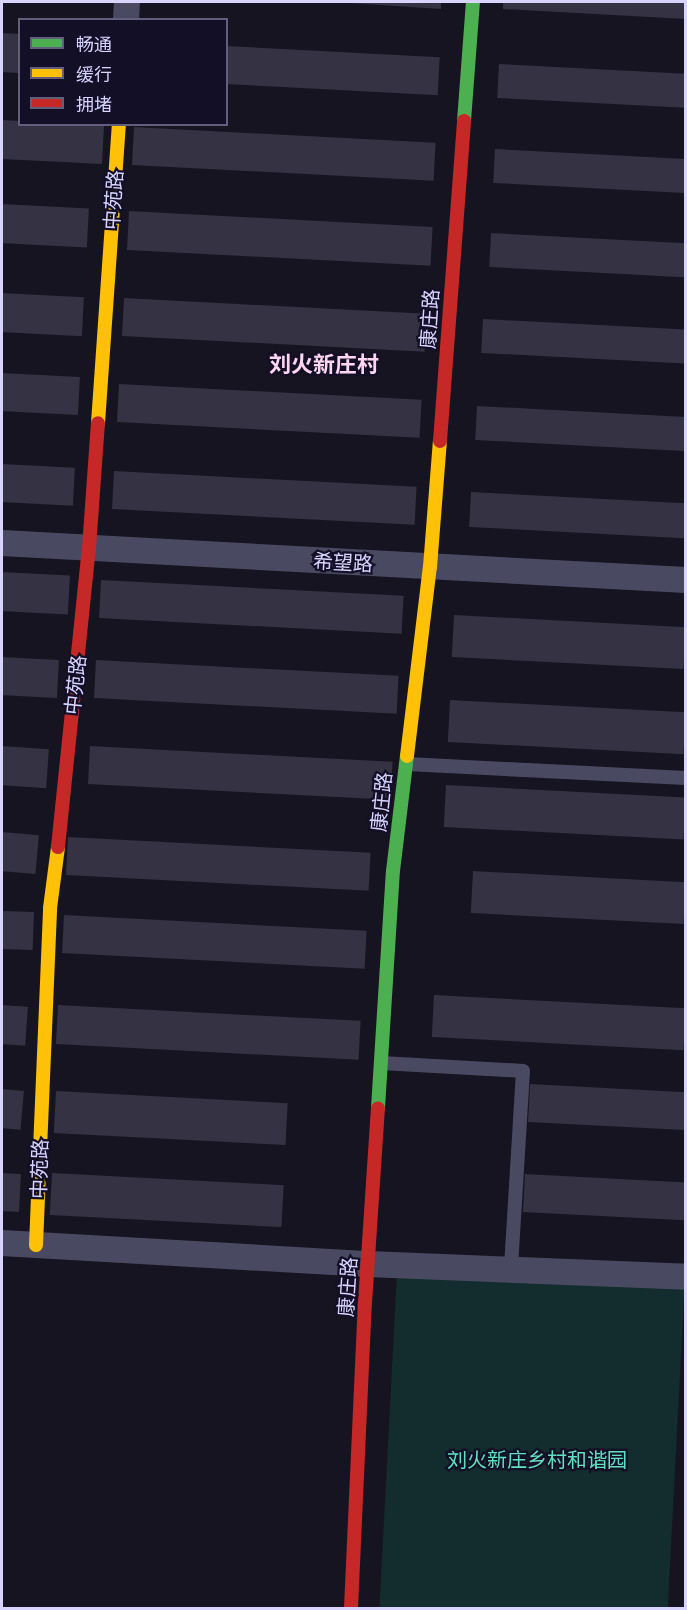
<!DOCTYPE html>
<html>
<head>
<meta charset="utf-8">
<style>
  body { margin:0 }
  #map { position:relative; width:687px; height:1610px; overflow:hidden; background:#161421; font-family:"IBM Plex Sans","Noto Sans SC",sans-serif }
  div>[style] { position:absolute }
  .green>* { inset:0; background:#132c2d; transform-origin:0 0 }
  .building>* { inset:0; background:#343243; transform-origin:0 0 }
  .lane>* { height:14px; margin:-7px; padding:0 7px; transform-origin:7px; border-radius:7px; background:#4a4962 }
  .street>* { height:26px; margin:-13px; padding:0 13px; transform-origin:13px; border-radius:13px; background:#4a4962 }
  .fast>* { height:14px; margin:-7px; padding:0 7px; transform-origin:7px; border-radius:7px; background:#4caf50 }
  .slow>* { height:14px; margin:-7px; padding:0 7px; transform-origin:7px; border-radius:7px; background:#ffc107 }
  .jam>* { height:14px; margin:-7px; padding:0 7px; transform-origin:7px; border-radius:7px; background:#c62828 }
  span { translate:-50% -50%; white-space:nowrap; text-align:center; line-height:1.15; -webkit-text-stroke:4.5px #130f26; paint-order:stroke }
  .street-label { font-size:20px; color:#d9d4ff }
  .park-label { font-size:20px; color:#5fe0c0 }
  .quarter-label { font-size:22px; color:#ffd6f0; font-weight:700 }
  .frame { position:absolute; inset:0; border:3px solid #d9d4ff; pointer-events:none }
  .legend { position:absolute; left:18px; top:18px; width:210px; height:108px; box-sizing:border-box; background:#130f26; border:2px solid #625e7d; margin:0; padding:8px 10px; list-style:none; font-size:18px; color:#d9d4ff }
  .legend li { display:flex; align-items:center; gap:12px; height:30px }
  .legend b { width:30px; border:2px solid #625e7d }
</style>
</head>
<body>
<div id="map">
  <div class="green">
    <i style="left:397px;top:1272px;width:288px;height:336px;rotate:3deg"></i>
  </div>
  <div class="building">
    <i style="clip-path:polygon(335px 2px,441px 2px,441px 9px)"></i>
    <i style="clip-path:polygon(503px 2px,686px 2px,686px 19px,503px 9px)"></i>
    <i style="left:2px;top:33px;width:18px;height:39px;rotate:3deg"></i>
    <i style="left:226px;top:46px;width:214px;height:38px;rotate:3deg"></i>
    <i style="left:499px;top:64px;width:187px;height:34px;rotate:3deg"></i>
    <i style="clip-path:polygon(2px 120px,20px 121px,20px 124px,104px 126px,102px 164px,2px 159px)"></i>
    <i style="left:134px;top:127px;width:302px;height:38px;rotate:3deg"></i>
    <i style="left:495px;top:149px;width:191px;height:34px;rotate:3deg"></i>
    <i style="left:2px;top:204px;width:87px;height:39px;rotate:3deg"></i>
    <i style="left:129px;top:211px;width:304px;height:39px;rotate:3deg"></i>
    <i style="left:491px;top:233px;width:195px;height:34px;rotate:3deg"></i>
    <i style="left:2px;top:293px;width:82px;height:39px;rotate:3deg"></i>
    <i style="left:124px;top:298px;width:303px;height:38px;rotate:3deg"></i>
    <i style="left:483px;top:319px;width:203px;height:34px;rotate:3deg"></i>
    <i style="left:2px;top:373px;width:78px;height:38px;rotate:3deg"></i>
    <i style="left:119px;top:384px;width:303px;height:38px;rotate:3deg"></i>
    <i style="left:477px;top:406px;width:209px;height:34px;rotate:3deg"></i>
    <i style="left:2px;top:464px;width:73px;height:38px;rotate:3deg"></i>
    <i style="left:114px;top:471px;width:303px;height:38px;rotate:3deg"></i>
    <i style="left:471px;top:492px;width:215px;height:35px;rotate:3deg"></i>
    <i style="left:2px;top:572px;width:68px;height:39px;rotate:3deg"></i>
    <i style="left:101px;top:580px;width:303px;height:38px;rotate:3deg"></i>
    <i style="left:454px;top:615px;width:232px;height:42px;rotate:3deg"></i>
    <i style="left:2px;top:657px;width:57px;height:38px;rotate:3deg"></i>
    <i style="left:96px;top:660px;width:303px;height:38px;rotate:3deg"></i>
    <i style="left:450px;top:700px;width:236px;height:42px;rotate:3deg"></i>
    <i style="left:2px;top:746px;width:47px;height:39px;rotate:4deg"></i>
    <i style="left:90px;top:746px;width:303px;height:38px;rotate:3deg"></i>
    <i style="left:446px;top:785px;width:240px;height:42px;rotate:3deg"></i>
    <i style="left:2px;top:832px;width:37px;height:39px;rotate:5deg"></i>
    <i style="left:68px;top:837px;width:303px;height:38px;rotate:3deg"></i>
    <i style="left:473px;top:871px;width:213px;height:42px;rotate:3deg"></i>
    <i style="left:2px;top:911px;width:32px;height:38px;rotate:2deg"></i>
    <i style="left:64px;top:915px;width:303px;height:38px;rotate:3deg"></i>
    <i style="left:434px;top:995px;width:252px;height:42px;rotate:3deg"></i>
    <i style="left:2px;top:1005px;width:26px;height:39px;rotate:4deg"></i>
    <i style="left:58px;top:1005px;width:303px;height:39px;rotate:3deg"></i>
    <i style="left:530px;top:1084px;width:156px;height:38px;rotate:3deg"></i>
    <i style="left:2px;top:1089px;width:22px;height:39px;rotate:5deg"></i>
    <i style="left:56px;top:1091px;width:232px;height:42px;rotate:3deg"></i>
    <i style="left:2px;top:1173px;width:19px;height:38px;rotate:3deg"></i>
    <i style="left:52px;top:1173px;width:232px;height:42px;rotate:3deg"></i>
    <i style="left:525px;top:1174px;width:161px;height:38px;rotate:3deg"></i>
  </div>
  <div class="lane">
    <i style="left:407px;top:764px;width:279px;rotate:2.9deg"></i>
    <i style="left:381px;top:1063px;width:142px;rotate:3.2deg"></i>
    <i style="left:523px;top:1071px;width:199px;rotate:93.5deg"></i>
  </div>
  <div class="street">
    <i style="left:126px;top:20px;width:18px;rotate:-87deg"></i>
    <i style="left:2px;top:543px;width:685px;rotate:3.1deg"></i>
    <i style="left:2px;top:1243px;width:367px;rotate:3.3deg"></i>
    <i style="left:368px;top:1264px;width:318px;rotate:2.3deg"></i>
  </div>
  <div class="fast">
    <i style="left:464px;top:121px;width:119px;rotate:-85.7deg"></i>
    <i style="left:378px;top:1108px;width:237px;rotate:-86.4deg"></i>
    <i style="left:393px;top:871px;width:116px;rotate:-83.1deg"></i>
  </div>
  <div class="slow">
    <i style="left:98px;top:423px;width:300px;rotate:-86deg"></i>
    <i style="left:407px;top:756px;width:190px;rotate:-83.1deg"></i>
    <i style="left:430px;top:567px;width:126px;rotate:-85.5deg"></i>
    <i style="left:36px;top:1245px;width:337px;rotate:-87.6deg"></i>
    <i style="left:50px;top:908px;width:62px;rotate:-82.5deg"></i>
  </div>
  <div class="jam">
    <i style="left:440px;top:441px;width:321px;rotate:-85.7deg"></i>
    <i style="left:58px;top:847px;width:301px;rotate:-84.1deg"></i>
    <i style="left:89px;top:548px;width:125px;rotate:-85.9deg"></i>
    <i style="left:351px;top:1608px;width:305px;rotate:-87.4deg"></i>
    <i style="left:365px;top:1303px;width:195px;rotate:-86.2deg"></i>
  </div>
  <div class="street-label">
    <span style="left:113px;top:200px;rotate:-86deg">中苑路</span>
    <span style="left:429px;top:319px;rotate:-86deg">康庄路</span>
    <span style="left:343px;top:562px;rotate:3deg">希望路</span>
    <span style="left:75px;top:685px;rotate:-84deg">中苑路</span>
    <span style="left:381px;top:802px;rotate:-84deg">康庄路</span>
    <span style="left:39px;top:1169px;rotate:-88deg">中苑路</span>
    <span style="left:347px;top:1287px;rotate:-86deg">康庄路</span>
  </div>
  <div class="park-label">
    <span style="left:537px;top:1459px">刘火新庄乡村和谐园</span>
  </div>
  <div class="quarter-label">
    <span style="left:324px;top:364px">刘火新庄村</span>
  </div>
  <div class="frame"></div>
  <ul class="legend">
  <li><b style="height:8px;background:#4caf50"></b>畅通</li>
  <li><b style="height:8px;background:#ffc107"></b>缓行</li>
  <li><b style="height:8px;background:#c62828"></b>拥堵</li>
  </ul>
</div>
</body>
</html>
